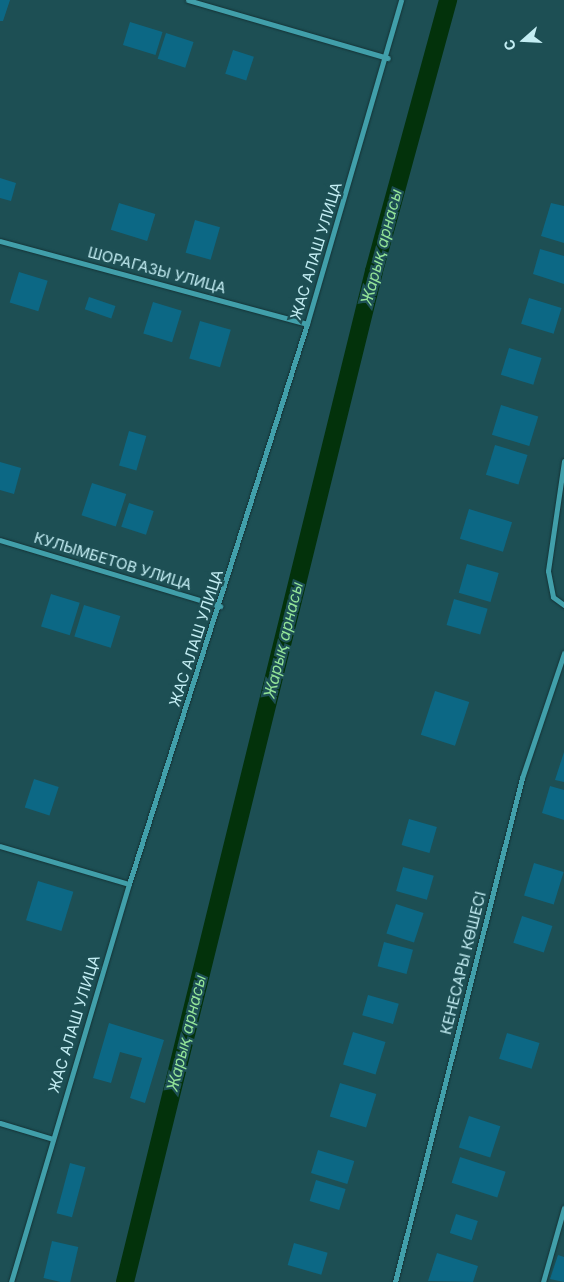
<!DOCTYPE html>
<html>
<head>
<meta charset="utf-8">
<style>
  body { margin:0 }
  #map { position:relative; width:564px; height:1282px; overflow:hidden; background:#1d4f54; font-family:Inter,sans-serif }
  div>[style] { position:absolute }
  .canal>* { height:18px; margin:-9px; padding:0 9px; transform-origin:9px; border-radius:9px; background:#03320b }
  .building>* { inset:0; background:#0c6885; transform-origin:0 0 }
  .roads { filter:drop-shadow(0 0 1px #143235) drop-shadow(0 0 1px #143235) }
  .minor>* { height:5px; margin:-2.5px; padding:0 2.5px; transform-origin:2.5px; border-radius:2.5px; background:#419faa }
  span { translate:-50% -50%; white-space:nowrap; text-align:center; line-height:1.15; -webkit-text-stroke:4.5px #1d4f54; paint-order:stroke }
  .street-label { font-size:15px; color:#c3edf3 }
  .water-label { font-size:16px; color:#93e498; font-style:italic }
  .north { position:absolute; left:499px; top:15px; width:50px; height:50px; -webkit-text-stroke:4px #1d4f54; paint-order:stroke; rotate:251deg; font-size:14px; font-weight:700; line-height:20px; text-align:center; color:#c3edf3 }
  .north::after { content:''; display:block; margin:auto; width:18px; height:22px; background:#c3edf3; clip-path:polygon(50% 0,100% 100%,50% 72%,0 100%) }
</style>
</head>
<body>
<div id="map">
  <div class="canal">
    <i style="left:125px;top:1282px;width:1041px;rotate:-76.16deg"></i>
    <i style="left:374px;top:271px;width:281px;rotate:-74.7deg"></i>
  </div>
  <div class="building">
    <i style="clip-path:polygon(0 0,10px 0,3px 21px,0 21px)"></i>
    <i style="left:130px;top:22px;width:34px;height:24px;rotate:17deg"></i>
    <i style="left:166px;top:33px;width:29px;height:27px;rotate:18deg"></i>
    <i style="left:233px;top:50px;width:22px;height:25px;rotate:18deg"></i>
    <i style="clip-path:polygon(0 178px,16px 183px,11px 201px,0 198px)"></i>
    <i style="left:119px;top:203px;width:38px;height:28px;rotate:17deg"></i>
    <i style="clip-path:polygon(551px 203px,564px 206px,564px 243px,541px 236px)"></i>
    <i style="left:195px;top:220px;width:26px;height:34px;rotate:16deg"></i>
    <i style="clip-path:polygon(540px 249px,564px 256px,564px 284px,533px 274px)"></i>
    <i style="left:19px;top:272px;width:30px;height:32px;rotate:17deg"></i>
    <i style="left:89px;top:297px;width:28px;height:13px;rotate:19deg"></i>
    <i style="left:529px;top:298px;width:34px;height:27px;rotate:17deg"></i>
    <i style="left:153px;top:302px;width:30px;height:33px;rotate:17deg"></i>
    <i style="left:200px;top:321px;width:32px;height:39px;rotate:16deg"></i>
    <i style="left:509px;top:348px;width:34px;height:28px;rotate:17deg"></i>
    <i style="left:501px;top:405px;width:39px;height:31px;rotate:17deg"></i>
    <i style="left:129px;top:431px;width:18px;height:36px;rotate:16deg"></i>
    <i style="left:495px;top:445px;width:34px;height:31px;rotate:17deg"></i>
    <i style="clip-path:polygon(0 462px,21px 468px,14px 494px,0 490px)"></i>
    <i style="left:92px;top:483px;width:36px;height:34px;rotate:18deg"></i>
    <i style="left:129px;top:503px;width:26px;height:25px;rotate:18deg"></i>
    <i style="left:469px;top:509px;width:45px;height:31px;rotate:17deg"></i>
    <i style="left:467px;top:564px;width:33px;height:30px;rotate:16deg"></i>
    <i style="left:51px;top:594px;width:30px;height:34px;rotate:17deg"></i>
    <i style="left:454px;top:599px;width:35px;height:27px;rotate:16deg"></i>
    <i style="left:84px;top:605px;width:38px;height:33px;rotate:17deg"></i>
    <i style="left:435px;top:691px;width:36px;height:46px;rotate:18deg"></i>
    <i style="clip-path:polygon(564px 752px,564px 782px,555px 780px)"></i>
    <i style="left:34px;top:779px;width:26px;height:30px;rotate:18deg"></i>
    <i style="clip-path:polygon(550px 786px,564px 790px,564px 820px,542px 813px)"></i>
    <i style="left:409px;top:819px;width:29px;height:27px;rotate:16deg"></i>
    <i style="left:534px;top:863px;width:31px;height:34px;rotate:17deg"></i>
    <i style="left:403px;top:867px;width:32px;height:25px;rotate:16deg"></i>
    <i style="left:38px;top:881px;width:37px;height:41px;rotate:17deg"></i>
    <i style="left:396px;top:904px;width:29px;height:31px;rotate:18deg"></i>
    <i style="left:522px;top:916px;width:32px;height:28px;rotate:18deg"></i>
    <i style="left:384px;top:942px;width:30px;height:25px;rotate:15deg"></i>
    <i style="left:368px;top:995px;width:32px;height:21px;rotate:16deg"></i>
    <i style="clip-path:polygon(109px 1023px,164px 1040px,145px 1103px,130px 1098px,142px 1058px,120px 1052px,111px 1083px,93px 1078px)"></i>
    <i style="left:353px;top:1032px;width:34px;height:34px;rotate:17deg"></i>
    <i style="left:507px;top:1033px;width:34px;height:27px;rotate:17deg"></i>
    <i style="left:340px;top:1083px;width:38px;height:35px;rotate:17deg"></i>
    <i style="left:469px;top:1116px;width:33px;height:33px;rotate:18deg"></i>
    <i style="left:318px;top:1150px;width:38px;height:24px;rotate:17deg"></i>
    <i style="left:460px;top:1157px;width:48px;height:27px;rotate:18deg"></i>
    <i style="left:70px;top:1163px;width:16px;height:52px;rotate:15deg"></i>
    <i style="left:316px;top:1180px;width:31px;height:22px;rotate:17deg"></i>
    <i style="left:456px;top:1214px;width:23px;height:20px;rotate:18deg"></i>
    <i style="left:52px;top:1241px;width:27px;height:38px;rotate:13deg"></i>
    <i style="left:294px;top:1243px;width:35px;height:23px;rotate:16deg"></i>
    <i style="clip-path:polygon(437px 1253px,478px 1266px,473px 1282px,428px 1281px)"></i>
    <i style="clip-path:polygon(558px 1255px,564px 1257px,564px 1282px,550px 1279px)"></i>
  </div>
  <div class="roads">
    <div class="minor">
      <i style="left:188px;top:0;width:208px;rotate:16.2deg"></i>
      <i style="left:0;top:241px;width:318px;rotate:15.1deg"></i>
      <i style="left:564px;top:461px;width:111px;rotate:98.3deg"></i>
      <i style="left:548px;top:571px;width:26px;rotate:79deg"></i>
      <i style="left:553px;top:597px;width:14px;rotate:36deg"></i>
      <i style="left:0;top:540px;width:230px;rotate:16.7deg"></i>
      <i style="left:0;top:846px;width:134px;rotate:16.4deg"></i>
      <i style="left:0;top:1123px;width:55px;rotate:16.8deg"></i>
      <i style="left:11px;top:1282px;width:415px;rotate:-73.5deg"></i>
      <i style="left:129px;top:884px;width:588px;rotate:-72.37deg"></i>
      <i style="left:307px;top:324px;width:337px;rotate:-73.8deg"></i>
      <i style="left:395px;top:1282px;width:520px;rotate:-75.86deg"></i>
      <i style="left:522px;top:778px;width:132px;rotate:-71.4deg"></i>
      <i style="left:543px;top:1282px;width:77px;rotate:-74.2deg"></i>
    </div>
  </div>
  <div class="street-label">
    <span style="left:316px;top:251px;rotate:-73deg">ЖАС АЛАШ УЛИЦА</span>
    <span style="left:157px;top:270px;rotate:15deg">ШОРАГАЗЫ УЛИЦА</span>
    <span style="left:113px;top:561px;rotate:17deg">КУЛЫМБЕТОВ УЛИЦА</span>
    <span style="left:196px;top:638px;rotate:-72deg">ЖАС АЛАШ УЛИЦА</span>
    <span style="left:463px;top:963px;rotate:-76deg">КЕНЕСАРЫ КӨШЕСІ</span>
    <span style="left:74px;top:1024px;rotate:-73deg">ЖАС АЛАШ УЛИЦА</span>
  </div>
  <div class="water-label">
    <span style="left:381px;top:247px;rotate:-75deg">Жарық арнасы</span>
    <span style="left:283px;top:640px;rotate:-76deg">Жарық арнасы</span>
    <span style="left:186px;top:1033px;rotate:-76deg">Жарық арнасы</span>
  </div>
  <div class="north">С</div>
</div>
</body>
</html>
